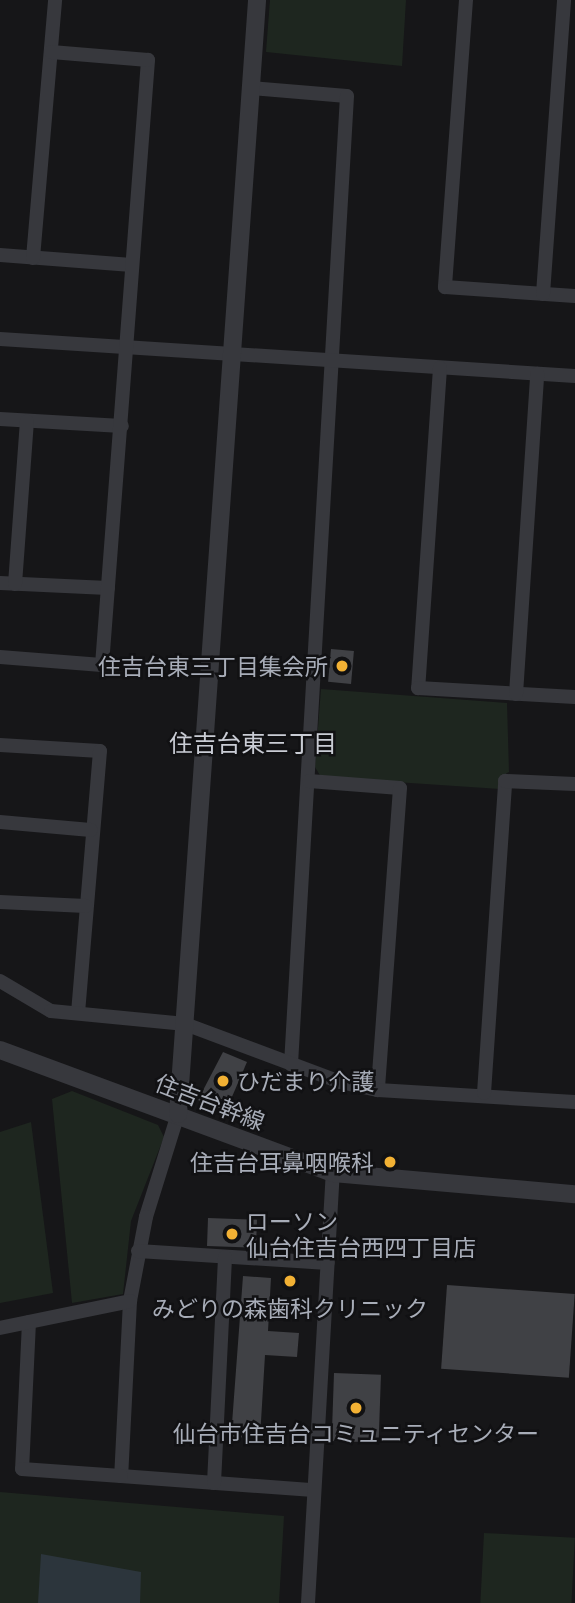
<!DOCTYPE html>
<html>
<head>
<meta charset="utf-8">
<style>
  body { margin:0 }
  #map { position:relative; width:575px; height:1603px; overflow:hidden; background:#161618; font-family:Barlow,"Noto Sans JP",sans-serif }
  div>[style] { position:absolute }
  .green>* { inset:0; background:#1e261f; transform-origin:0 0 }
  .water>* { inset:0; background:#2c353c }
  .building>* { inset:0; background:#404145; transform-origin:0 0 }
  .minor>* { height:14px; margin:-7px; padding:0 7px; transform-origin:7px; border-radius:7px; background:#37383d }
  .tertiary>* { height:18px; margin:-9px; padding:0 9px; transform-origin:9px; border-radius:9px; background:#37383d }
  .dots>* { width:19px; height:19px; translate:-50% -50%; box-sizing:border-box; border:4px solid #111113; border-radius:50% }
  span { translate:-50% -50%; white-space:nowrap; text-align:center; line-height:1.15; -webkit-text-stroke:5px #111113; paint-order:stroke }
  .poi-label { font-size:23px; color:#a8adb8 }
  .right { translate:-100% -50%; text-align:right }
  .left { translate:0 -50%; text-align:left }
  .street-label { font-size:23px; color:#a8adb8 }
  .neighbourhood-label { font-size:24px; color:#c9ccd4 }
</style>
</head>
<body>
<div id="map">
  <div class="green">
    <i style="clip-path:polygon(270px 0,406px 0,402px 66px,266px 52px)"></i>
    <i style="clip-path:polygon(321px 689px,507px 703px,509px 772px,501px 776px,500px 789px,321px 777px,315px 767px)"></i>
    <i style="clip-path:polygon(72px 1091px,158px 1125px,164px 1137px,131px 1221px,123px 1294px,72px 1303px,52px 1099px)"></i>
    <i style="clip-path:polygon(31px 1122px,53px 1293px,0 1303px,0 1132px)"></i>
    <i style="clip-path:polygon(0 1492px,284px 1516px,279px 1603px,0 1603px)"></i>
    <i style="left:484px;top:1533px;width:91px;height:70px;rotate:3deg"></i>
  </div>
  <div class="water">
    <i style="clip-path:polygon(41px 1554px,141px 1572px,140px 1603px,38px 1603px)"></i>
  </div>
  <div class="building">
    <i style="left:331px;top:649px;width:23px;height:33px;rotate:5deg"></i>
    <i style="clip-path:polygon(223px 1052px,247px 1062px,225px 1113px,198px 1100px)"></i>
    <i style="left:208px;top:1218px;width:49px;height:28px;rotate:2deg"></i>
    <i style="clip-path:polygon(243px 1276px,271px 1278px,268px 1331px,299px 1333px,297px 1357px,265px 1355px,260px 1438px,231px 1437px)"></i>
    <i style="left:447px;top:1285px;width:128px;height:84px;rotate:4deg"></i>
    <i style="left:334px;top:1373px;width:47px;height:68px;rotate:2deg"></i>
  </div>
  <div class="minor">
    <i style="left:466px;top:0;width:288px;rotate:94.2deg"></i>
    <i style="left:445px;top:287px;width:130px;rotate:4deg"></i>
    <i style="left:251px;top:88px;width:96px;rotate:4.8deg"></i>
    <i style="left:347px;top:96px;width:970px;rotate:93.31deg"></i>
    <i style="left:0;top:255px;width:132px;rotate:4.3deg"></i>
    <i style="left:33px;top:258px;width:259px;rotate:-85.1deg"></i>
    <i style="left:543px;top:294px;width:295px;rotate:-85.9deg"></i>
    <i style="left:0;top:339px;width:576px;rotate:3.68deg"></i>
    <i style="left:440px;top:368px;width:321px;rotate:93.9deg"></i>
    <i style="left:418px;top:688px;width:157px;rotate:3.3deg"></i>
    <i style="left:0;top:419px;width:122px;rotate:3.3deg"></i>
    <i style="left:0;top:583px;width:108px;rotate:2.7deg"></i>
    <i style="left:15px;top:584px;width:163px;rotate:-85.8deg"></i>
    <i style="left:0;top:657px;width:102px;rotate:4.5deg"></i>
    <i style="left:102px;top:665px;width:607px;rotate:-85.65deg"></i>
    <i style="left:148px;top:60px;width:97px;rotate:-175.3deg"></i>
    <i style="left:516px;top:694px;width:321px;rotate:-86.2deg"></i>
    <i style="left:0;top:745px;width:100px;rotate:3.4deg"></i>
    <i style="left:100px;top:751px;width:263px;rotate:94.8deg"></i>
    <i style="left:309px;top:781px;width:91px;rotate:4.4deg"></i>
    <i style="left:400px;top:788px;width:303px;rotate:94.2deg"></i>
    <i style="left:0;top:822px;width:91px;rotate:5deg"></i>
    <i style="left:0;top:902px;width:86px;rotate:2.7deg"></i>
    <i style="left:0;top:981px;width:59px;rotate:30.5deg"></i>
    <i style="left:51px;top:1011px;width:135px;rotate:5.5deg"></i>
    <i style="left:185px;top:1024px;width:165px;rotate:20.5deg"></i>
    <i style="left:340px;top:1082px;width:39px;rotate:12deg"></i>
    <i style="left:378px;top:1090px;width:197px;rotate:3.5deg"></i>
    <i style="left:484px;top:1093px;width:313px;rotate:-86.1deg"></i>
    <i style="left:505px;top:781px;width:70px;rotate:2.5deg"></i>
    <i style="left:178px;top:1114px;width:108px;rotate:107.3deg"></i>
    <i style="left:146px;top:1217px;width:86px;rotate:100.8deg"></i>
    <i style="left:130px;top:1301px;width:175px;rotate:92.9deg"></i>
    <i style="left:121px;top:1476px;width:193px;rotate:4.2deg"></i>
    <i style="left:138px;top:1251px;width:190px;rotate:3.6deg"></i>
    <i style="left:29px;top:1322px;width:147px;rotate:92.7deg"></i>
    <i style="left:22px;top:1469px;width:99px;rotate:4deg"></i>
    <i style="left:0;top:1328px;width:133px;rotate:-11.7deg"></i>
    <i style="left:214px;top:1483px;width:226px;rotate:-87.2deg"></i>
    <i style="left:308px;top:1603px;width:431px;rotate:-86.7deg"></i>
  </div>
  <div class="tertiary">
    <i style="left:0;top:1050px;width:355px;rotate:20.3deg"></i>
    <i style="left:333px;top:1173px;width:243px;rotate:5deg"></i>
    <i style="left:178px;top:1114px;width:1117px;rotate:-85.94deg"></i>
  </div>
  <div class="dots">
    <i style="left:342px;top:666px;background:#f2b134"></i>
    <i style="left:223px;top:1081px;background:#f2b134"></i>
    <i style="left:390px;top:1162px;background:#f2b134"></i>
    <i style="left:232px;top:1234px;background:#f2b134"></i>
    <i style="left:290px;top:1281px;background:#f2b134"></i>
    <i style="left:356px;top:1408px;background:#f2b134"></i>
  </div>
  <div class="poi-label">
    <span class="right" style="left:328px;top:666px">住吉台東三丁目集会所</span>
    <span class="left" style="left:237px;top:1081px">ひだまり介護</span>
    <span class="right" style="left:374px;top:1162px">住吉台耳鼻咽喉科</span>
    <span class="left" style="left:246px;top:1234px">ローソン<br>仙台住吉台西四丁目店</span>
    <span style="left:290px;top:1308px">みどりの森歯科クリニック</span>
    <span style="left:356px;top:1433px">仙台市住吉台コミュニティセンター</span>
  </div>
  <div class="street-label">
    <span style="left:210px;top:1102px;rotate:21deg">住吉台幹線</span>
  </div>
  <div class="neighbourhood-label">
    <span style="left:253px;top:743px">住吉台東三丁目</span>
  </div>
</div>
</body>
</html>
